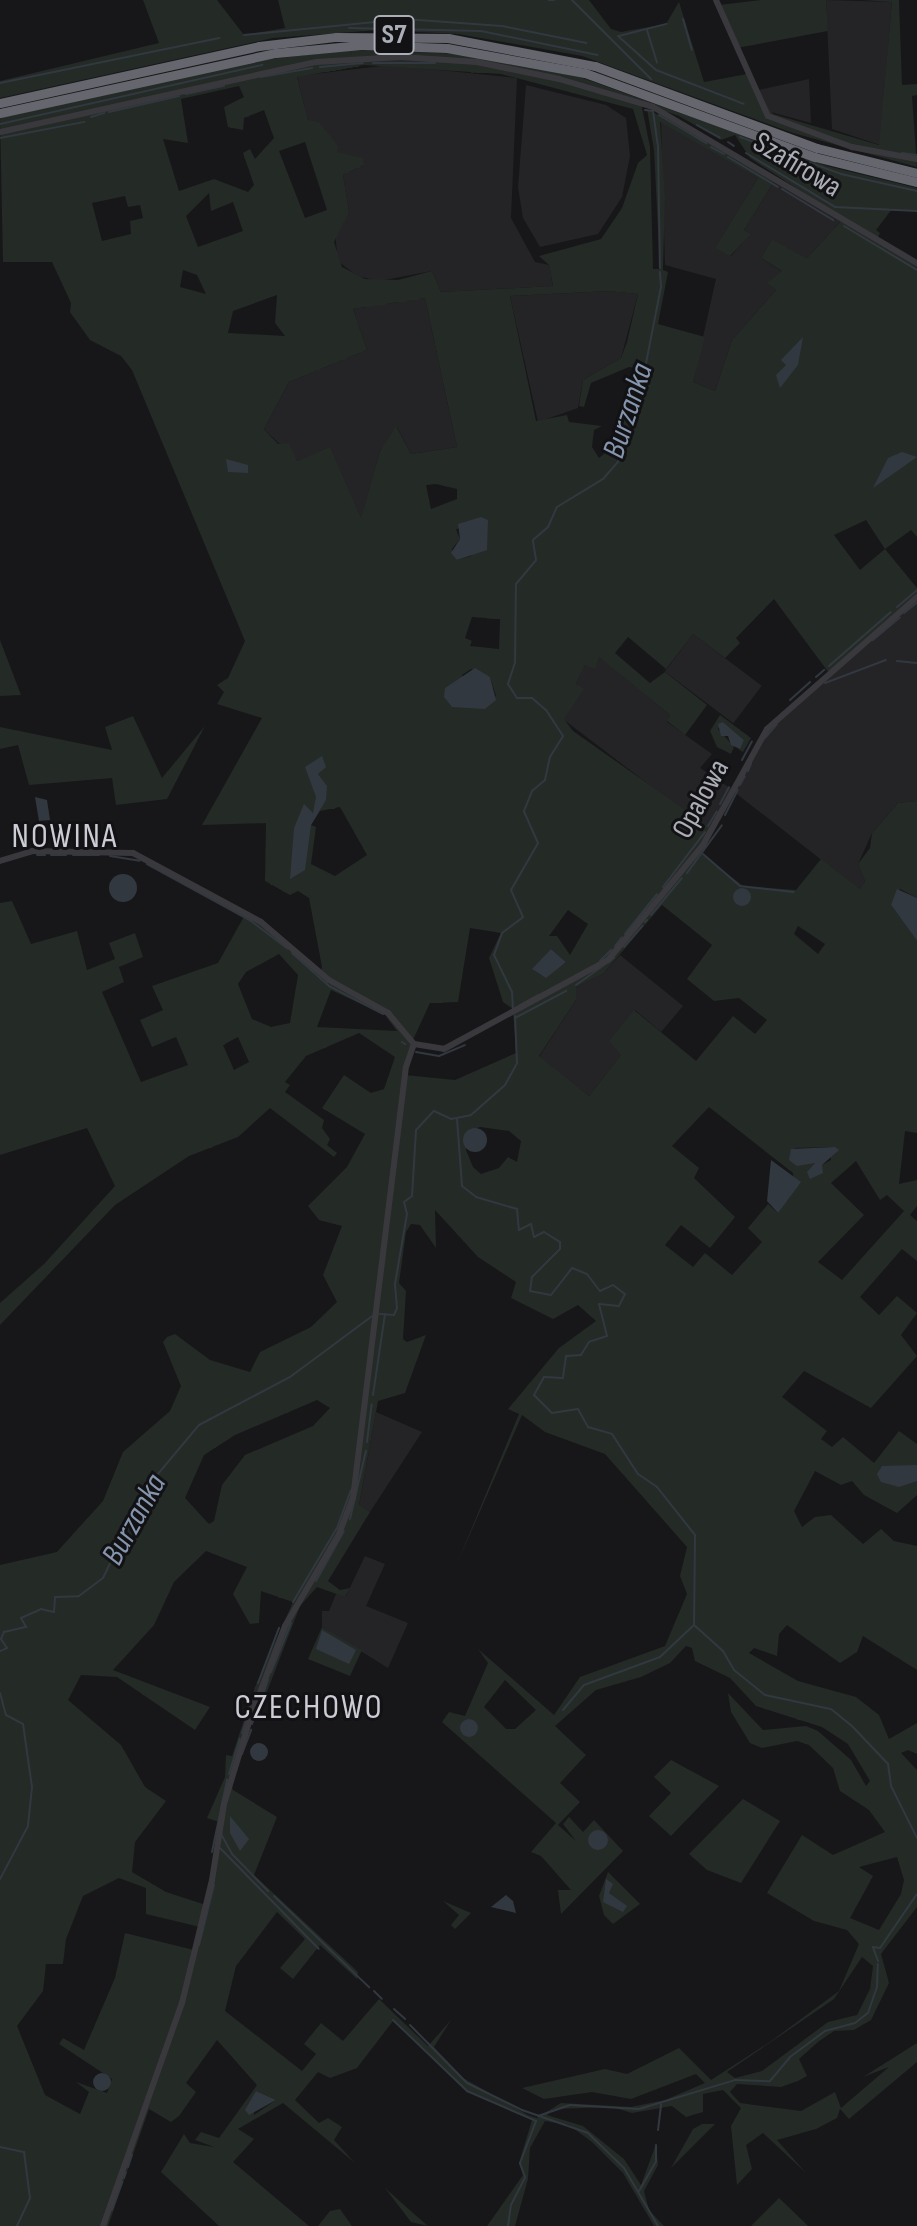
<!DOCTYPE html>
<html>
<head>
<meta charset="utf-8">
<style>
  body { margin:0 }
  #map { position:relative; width:917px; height:2226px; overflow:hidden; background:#171719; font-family:"Sofia Sans Condensed",sans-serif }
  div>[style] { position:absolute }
  .built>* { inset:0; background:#242326; transform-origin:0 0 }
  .green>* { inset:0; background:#242a25 }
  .water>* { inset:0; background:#323840 }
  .round { border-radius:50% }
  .stream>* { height:2px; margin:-1px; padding:0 1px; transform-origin:1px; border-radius:1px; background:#323840 }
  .minor>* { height:6px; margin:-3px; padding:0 3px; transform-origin:3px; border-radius:3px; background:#39393d }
  .highway>* { height:9px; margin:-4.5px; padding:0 4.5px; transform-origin:4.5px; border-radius:4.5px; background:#65666e }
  span { translate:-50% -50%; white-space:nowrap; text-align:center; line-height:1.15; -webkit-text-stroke:6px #121214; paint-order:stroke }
  .shield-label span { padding:2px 6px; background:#121214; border:2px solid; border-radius:6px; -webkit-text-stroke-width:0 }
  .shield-label { font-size:28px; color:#abadb7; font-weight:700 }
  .street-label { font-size:30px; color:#abadb7 }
  .water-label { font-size:32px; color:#8695ae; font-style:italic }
  .quarter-label { font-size:34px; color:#cbccd4; letter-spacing:2px }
</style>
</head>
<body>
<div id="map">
  <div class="built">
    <i style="clip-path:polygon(826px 0,892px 2px,880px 145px,832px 129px)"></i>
    <i style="clip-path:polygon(390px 65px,517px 78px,511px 218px,535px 262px,549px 265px,553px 286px,441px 292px,432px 271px,379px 281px,357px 276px,338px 261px,335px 233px,349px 212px,343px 175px,364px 165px,337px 152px,308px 121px,297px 76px)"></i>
    <i style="clip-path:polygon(809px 79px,811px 123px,767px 111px,754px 91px)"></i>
    <i style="clip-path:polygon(526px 85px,606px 105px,626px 118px,630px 156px,622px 197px,598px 234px,540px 247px,523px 218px,518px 187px)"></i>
    <i style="clip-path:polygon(661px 120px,758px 178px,716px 247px,731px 256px,750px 234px,744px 230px,776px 178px,843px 219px,807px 258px,772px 241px,761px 258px,783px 272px,768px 283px,776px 290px,732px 340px,715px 391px,693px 382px,716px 279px,665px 265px)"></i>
    <i style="clip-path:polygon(610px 291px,638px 294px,621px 358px,583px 380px,578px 408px,538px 422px,510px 296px)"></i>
    <i style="clip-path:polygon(425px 298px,457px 447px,411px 454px,397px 427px,380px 451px,361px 519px,330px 448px,297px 461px,264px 429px,289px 382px,367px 350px,353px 309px)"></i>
    <i style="clip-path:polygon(917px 597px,917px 801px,898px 803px,872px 833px,858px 864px,865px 881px,860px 890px,733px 791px,712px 831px,707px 829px,563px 719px,583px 690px,576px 684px,585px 664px,599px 656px,670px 715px,667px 722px,712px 754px,700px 768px,733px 790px,762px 736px)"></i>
    <i style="left:693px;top:634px;width:86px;height:47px;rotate:37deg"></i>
    <i style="clip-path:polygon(620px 955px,683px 1006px,661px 1032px,635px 1010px,622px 1054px,589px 1096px,539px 1057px,576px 1000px,576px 987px,603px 974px)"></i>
    <i style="clip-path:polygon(376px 1412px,422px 1432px,370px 1512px,359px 1506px)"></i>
    <i style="clip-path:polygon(365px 1556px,385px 1564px,366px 1606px,408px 1623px,388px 1668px,322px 1627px,322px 1611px,329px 1611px,336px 1594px,346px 1596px)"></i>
  </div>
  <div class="green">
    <i style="clip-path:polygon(143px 0,217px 0,244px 35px,285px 28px,278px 0,589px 0,611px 29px,621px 32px,666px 24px,679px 2px,704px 82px,747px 74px,773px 114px,879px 145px,892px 2px,862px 0,899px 0,902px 85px,917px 84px,917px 95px,912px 96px,917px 167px,793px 133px,582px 56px,458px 34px,379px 30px,273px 38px,0 98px,0 81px,159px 43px)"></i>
    <i style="clip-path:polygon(761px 0,826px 0,828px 31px,737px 48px,719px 5px)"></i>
    <i style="clip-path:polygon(evenodd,351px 50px,466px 54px,580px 77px,827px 166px,917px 188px,917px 211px,892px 209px,876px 230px,880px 233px,877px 239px,917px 263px,917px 537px,911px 530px,885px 549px,917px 588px,917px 597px,829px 673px,774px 599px,736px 638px,740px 643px,725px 658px,693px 634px,666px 669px,628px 637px,615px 653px,650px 683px,665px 672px,707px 705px,685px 735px,667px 721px,670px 715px,599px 657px,595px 669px,585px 665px,576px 684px,584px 689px,564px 719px,573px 731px,708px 826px,712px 831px,699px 852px,743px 886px,796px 890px,821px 859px,860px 889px,865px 881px,858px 864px,870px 848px,872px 833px,898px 803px,917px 801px,917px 898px,900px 889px,891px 905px,917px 941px,917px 1133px,905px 1131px,899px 1184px,917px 1180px,917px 1206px,910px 1215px,917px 1221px,917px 1261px,902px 1249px,860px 1297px,879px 1315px,897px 1296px,917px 1313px,901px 1335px,917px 1356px,871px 1408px,804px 1371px,782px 1397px,827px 1431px,821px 1439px,832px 1447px,843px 1437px,874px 1463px,899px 1431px,917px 1444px,917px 1495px,897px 1513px,864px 1495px,852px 1481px,841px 1485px,815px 1471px,794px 1511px,802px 1527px,815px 1517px,831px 1515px,863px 1544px,881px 1529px,894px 1541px,917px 1546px,917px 1670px,863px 1636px,857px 1652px,840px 1663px,787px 1625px,779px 1634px,777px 1656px,754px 1648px,749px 1653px,798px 1681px,856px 1697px,879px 1715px,889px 1739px,917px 1723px,917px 1754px,908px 1750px,901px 1753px,917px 1770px,917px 1907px,881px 1954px,889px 1983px,871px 2020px,854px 2030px,834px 2031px,818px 2042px,799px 2059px,807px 2076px,798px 2081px,781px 2087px,737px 2084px,730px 2092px,740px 2103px,801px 2111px,835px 2092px,841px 2108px,889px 2067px,863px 2077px,917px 2043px,917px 2062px,849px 2119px,840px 2109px,837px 2118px,816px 2129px,777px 2140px,806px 2173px,763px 2133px,746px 2145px,752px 2169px,737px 2185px,731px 2126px,741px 2108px,723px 2090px,703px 2094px,703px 2112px,686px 2117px,672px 2106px,632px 2113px,612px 2107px,554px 2109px,547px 2115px,583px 2126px,624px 2159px,641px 2185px,656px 2144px,658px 2165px,644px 2191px,649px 2210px,664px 2226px,654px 2226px,623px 2173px,592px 2142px,569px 2125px,545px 2121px,530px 2148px,528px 2179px,515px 2226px,487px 2226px,523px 2175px,519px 2163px,532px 2120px,467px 2091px,393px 2021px,357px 2068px,330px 2078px,318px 2072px,295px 2100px,319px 2123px,328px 2118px,342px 2127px,334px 2140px,355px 2163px,283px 2103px,238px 2129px,254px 2139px,233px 2162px,309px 2226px,219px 2226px,161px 2172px,184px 2134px,190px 2143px,214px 2147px,195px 2140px,201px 2132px,219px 2138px,257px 2085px,217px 2040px,186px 2083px,196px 2092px,179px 2116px,171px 2122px,149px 2109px,108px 2226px,0 2226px,0 1565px,57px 1552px,64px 1544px,103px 1501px,123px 1452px,170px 1411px,181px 1386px,163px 1342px,167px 1337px,175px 1334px,210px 1360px,250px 1372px,260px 1352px,311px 1327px,337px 1302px,323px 1275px,342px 1226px,319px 1220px,308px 1206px,347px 1167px,365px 1134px,322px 1108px,344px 1075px,371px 1093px,384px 1089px,395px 1057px,359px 1033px,306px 1056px,285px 1082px,290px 1085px,285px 1092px,324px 1120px,322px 1128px,330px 1139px,327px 1145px,337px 1153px,334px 1157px,270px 1108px,238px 1137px,189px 1156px,115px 1205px,0 1325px,0 1303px,44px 1264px,115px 1186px,87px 1128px,0 1155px,0 903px,12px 901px,31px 944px,77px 931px,87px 970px,115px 959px,109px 943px,135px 933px,143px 957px,119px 967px,124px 982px,102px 992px,141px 1082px,188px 1065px,176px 1037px,152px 1047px,140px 1020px,163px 1010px,152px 986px,218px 963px,246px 913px,321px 971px,322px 967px,309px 898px,298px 891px,290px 895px,265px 881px,266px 823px,202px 825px,262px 718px,217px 704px,224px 692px,217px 685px,228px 678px,245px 641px,132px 370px,121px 356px,90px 340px,70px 312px,71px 303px,52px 262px,3px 262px,0 118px,261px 60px,351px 50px,364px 65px,501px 74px,633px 109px,647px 155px,638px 163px,622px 208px,601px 239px,539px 256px,549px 265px,553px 286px,441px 292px,432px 271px,398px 280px,365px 279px,342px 267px,334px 242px,349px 212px,343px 175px,364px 165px,363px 158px,337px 152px,338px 146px,319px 122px,308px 120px,297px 77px,364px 65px,351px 50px,239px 86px,244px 97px,224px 107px,228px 127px,243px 130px,244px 118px,264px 110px,274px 138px,255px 159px,250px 149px,243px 153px,254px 185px,248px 192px,214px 179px,179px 191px,163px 139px,188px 143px,181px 99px,239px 86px,351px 50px,641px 103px,679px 116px,721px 140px,735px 135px,750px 158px,843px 219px,807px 258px,772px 240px,761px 258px,782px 271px,767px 283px,776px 290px,732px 340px,715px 391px,693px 382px,705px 337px,658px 324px,668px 272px,663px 270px,665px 197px,660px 122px,758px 178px,715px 248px,730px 256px,751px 234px,744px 230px,776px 178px,647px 109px,654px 150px,660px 269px,653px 269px,650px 147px,641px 103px,351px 50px,305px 142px,327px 210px,305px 218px,279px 151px,305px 142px,351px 50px,209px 193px,211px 211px,233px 202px,243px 231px,198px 247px,186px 216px,209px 193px,351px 50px,125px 196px,128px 207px,140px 205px,143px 218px,130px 221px,131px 234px,102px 241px,92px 203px,125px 196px,351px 50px,183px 270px,197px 275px,206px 294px,180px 287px,183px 270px,351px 50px,610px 291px,638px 294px,627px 342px,621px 358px,583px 380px,579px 406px,584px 407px,591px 383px,629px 367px,643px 369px,634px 418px,624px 418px,616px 443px,599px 458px,592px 447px,594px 430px,602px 426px,569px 422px,567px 415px,536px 421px,510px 296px,610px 291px,351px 50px,277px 295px,275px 323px,285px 336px,228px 333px,233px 311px,277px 295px,351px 50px,425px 298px,457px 447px,411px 454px,396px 426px,380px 451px,361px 518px,330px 447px,297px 461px,289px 443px,278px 444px,264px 429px,289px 382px,367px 350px,353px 309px,425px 298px,351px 50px,436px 484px,457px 489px,457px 499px,431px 509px,426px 485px,436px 484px,351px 50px,478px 519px,471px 556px,457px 560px,452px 549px,460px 539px,456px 529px,478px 519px,351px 50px,866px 520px,885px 549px,860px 570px,834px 535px,866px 520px,351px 50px,472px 617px,500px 619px,499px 649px,470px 646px,472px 641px,465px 638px,472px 617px,351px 50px,471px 669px,490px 677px,496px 696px,469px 708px,462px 675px,471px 669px,351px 50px,340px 807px,367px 855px,335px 876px,311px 864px,316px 827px,311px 825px,320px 811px,340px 807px,351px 50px,662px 905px,712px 945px,687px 979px,714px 1001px,739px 998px,767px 1020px,755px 1034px,733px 1016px,696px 1061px,634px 1010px,609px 1041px,621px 1055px,589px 1096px,539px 1056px,576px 1000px,576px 987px,603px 974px,662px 905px,351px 50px,568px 910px,588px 924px,570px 955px,557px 936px,549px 936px,568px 910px,351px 50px,798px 926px,825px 944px,818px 954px,794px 934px,798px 926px,351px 50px,470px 928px,501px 933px,489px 958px,503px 1002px,513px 1009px,516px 1053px,455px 1080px,405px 1075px,412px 1042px,430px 1003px,458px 1002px,470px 928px,351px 50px,551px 949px,566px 962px,541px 975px,534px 970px,551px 949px,351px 50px,279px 954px,298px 975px,290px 1023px,271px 1027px,252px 1019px,238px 984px,246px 972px,279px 954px,351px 50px,331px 990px,385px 1015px,397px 1031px,317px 1027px,331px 990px,351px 50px,238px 1037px,249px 1062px,234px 1070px,223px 1045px,238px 1037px,351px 50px,709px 1107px,793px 1173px,794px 1186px,778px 1213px,768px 1204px,748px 1228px,762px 1242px,732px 1275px,705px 1253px,693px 1267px,665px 1245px,681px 1225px,710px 1248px,735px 1217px,694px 1178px,699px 1168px,672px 1146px,709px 1107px,351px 50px,480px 1127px,509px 1131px,521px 1141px,517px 1162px,508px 1157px,499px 1168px,481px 1174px,473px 1167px,466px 1150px,467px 1132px,480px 1127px,351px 50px,831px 1147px,831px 1160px,822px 1165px,822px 1172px,810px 1170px,815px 1163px,800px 1162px,795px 1148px,831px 1147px,351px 50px,856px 1161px,880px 1200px,887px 1195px,904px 1211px,842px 1280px,818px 1262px,864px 1215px,831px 1183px,856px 1161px,351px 50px,435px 1210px,478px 1257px,516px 1282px,511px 1298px,553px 1319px,578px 1305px,596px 1321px,559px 1348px,508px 1409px,519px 1414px,457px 1564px,522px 1415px,545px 1432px,605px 1454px,687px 1547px,680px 1576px,687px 1594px,665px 1646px,580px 1677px,554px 1715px,478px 1649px,488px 1663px,465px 1716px,449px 1712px,442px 1722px,556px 1823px,531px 1852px,541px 1856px,571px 1890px,558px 1890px,561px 1914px,623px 1851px,594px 1820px,583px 1832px,569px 1817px,563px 1824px,576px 1841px,558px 1825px,580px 1802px,560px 1783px,586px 1755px,555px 1726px,596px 1690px,641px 1677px,670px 1663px,686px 1646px,692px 1648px,695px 1661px,730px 1678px,756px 1706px,822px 1727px,848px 1744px,870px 1781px,866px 1786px,851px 1760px,818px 1731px,806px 1726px,763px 1730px,728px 1693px,731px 1712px,750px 1743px,762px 1748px,797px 1741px,809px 1745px,833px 1768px,840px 1791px,869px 1810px,885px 1832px,833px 1855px,802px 1835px,767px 1893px,814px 1921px,847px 1930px,859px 1944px,839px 1991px,770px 2042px,711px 2080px,679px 2048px,627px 2074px,605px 2069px,522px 2088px,544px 2099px,592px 2092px,631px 2099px,696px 2074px,705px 2083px,665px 2100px,631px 2107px,561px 2103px,537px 2118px,528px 2115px,463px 2078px,434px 2047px,451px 2020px,428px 2046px,379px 1999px,343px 2041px,321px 2023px,304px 2044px,316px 2054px,302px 2071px,225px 2011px,236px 1966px,277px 1912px,305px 1939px,280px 1968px,293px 1979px,320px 1945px,357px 1979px,358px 1972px,254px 1875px,277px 1817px,233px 1790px,230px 1782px,258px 1700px,263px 1702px,300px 1606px,317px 1587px,345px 1597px,350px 1588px,340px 1590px,328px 1581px,370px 1512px,359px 1505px,378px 1401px,405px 1393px,426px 1335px,407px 1342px,403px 1339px,406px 1291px,399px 1283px,406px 1232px,411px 1224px,420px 1225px,436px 1248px,435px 1210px,351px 50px,317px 1400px,330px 1408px,313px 1426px,245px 1455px,222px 1485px,214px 1521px,209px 1524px,185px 1498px,204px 1455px,235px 1435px,317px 1400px,351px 50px,206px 1551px,247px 1567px,233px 1594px,250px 1624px,259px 1623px,261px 1591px,293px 1602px,255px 1687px,232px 1756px,226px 1755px,225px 1777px,207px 1818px,219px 1822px,206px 1905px,166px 1892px,132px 1872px,135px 1842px,166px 1801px,145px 1787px,121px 1745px,68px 1700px,81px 1675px,117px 1677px,195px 1730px,210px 1707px,113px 1670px,154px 1625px,174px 1582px,206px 1551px,351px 50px,505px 1680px,536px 1710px,515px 1729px,506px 1729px,484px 1707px,505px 1680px,351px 50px,897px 1857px,904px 1880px,901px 1894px,879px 1930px,850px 1918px,873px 1876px,859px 1867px,897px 1857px,351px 50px,119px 1878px,146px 1888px,146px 1914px,200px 1927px,194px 1950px,125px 1933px,115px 1978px,84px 2050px,63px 2038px,59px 2044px,112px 2079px,107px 2093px,76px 2082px,89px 2092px,80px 2114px,45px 2095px,17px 2026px,43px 1991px,46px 1964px,63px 1964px,66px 1939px,83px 1896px,119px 1878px,351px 50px,862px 1957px,873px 1966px,870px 1989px,857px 2015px,828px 2022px,762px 2071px,735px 2078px,727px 2072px,834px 1999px,862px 1957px,351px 50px,256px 2091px,276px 2100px,254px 2115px,256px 2091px)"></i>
    <i style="clip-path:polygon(0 640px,21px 695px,0 696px)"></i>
    <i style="clip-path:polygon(720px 715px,751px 738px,743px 752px,738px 749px,744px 740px,723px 722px,718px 729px,734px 747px,731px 754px,717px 747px,710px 731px)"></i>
    <i style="clip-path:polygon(133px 716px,162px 778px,205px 726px,167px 799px,116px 805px,112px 778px,29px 785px,18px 745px,0 749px,0 727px,112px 750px,105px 727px)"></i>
    <i style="clip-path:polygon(322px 1627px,362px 1650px,350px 1676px,308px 1659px)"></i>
    <i style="clip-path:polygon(671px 1760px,719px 1786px,671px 1836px,649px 1816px,671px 1793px,654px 1777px)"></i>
    <i style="clip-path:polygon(743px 1799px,780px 1821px,741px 1883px,707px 1870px,689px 1854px)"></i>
    <i style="clip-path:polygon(608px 1872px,640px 1904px,613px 1924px,604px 1915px,599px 1896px)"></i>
    <i style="clip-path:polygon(443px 1901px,471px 1913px,455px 1929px,451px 1925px,459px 1915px)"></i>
    <i style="clip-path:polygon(702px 2124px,715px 2124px,671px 2168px,693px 2129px)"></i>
    <i style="clip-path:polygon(385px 2188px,413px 2213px,428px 2226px,411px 2222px)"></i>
    <i style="clip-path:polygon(779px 2198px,801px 2219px,808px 2226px,751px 2226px)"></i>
    <i style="clip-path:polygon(340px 2209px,352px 2226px,318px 2226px,330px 2211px)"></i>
  </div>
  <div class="water">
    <i style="clip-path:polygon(803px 337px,798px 365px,780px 388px,776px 375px,786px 365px,781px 360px)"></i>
    <i style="clip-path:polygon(902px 452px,917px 457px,873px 488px,888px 458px)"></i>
    <i style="clip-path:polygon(226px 459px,248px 465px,248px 473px,228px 472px)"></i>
    <i style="clip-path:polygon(481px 517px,488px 520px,487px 550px,457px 560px,451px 553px,460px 539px,458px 524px)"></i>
    <i style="clip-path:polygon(475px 668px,490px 677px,496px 700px,485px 709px,452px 707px,444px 697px,445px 688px)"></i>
    <i style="clip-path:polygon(723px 722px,744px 740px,740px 749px,731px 745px,728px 736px,721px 736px,718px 724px)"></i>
    <i style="clip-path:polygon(322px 756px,326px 767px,318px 774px,327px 786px,326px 800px,311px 825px,305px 870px,290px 879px,294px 828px,304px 804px,313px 813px,316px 797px,305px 767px)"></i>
    <i style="clip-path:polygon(35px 797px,47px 800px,50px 820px,39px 821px)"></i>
    <i class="round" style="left:109px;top:874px;width:28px;height:28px"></i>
    <i class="round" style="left:733px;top:888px;width:18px;height:18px"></i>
    <i style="clip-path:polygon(897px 889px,917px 898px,917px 941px,891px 905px)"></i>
    <i style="clip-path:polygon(551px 949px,566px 962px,546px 978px,532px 969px)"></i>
    <i class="round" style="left:463px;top:1128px;width:24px;height:24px"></i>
    <i style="clip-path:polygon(835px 1147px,839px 1150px,822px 1165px,823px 1173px,810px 1179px,807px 1172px,815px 1163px,797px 1166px,789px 1160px,791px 1149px)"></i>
    <i style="clip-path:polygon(771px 1160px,801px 1182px,778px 1213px,767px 1201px)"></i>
    <i style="clip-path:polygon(917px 1465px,917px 1481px,899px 1487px,881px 1482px,877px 1474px,882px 1466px)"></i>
    <i style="clip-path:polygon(322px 1630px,356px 1650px,349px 1664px,316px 1649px)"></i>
    <i class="round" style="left:460px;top:1719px;width:18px;height:18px"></i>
    <i class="round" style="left:250px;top:1743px;width:18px;height:18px"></i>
    <i style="clip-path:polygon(230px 1816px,249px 1839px,240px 1851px,230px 1833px)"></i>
    <i class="round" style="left:588px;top:1830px;width:20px;height:20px"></i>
    <i style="clip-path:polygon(606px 1879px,613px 1884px,609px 1893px,627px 1906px,623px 1912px,603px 1902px)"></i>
    <i style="clip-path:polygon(506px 1895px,513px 1901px,516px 1913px,491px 1907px)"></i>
    <i class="round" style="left:93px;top:2073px;width:18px;height:18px"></i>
    <i style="clip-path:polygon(256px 2091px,276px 2100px,249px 2115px,245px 2110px)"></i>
  </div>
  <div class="stream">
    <i style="left:549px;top:0;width:5px"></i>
    <i style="left:572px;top:0;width:112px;rotate:45deg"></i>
    <i style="left:683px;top:19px;width:32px;rotate:74deg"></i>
    <i style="left:349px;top:28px;width:132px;rotate:1.3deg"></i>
    <i style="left:481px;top:31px;width:119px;rotate:11.6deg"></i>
    <i style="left:647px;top:30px;width:34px;rotate:73deg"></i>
    <i style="left:244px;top:35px;width:162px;rotate:-5.7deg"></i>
    <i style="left:405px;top:19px;width:97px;rotate:4.1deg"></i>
    <i style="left:502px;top:26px;width:86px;rotate:11.4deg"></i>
    <i style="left:618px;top:36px;width:51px;rotate:41.8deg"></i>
    <i style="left:656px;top:70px;width:94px;rotate:21.1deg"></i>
    <i style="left:619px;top:36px;width:49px;rotate:-14.3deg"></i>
    <i style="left:373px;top:63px;width:62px"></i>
    <i style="left:320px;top:67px;width:43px;rotate:-5.3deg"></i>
    <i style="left:261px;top:77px;width:52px;rotate:-10deg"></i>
    <i style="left:0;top:83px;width:224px;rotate:-11.6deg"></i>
    <i style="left:186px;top:94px;width:39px;rotate:-12deg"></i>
    <i style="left:645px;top:110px;width:8px;rotate:7deg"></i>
    <i style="left:653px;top:111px;width:35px;rotate:82deg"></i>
    <i style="left:658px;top:146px;width:122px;rotate:89.1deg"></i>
    <i style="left:109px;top:112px;width:72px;rotate:-12.9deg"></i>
    <i style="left:659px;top:115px;width:55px;rotate:30.8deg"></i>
    <i style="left:91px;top:117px;width:14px;rotate:-17deg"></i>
    <i style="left:0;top:124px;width:269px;rotate:-12.7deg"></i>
    <i style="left:697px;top:125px;width:26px;rotate:29deg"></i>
    <i style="left:740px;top:137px;width:108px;rotate:20.1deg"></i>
    <i style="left:841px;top:174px;width:78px;rotate:12.6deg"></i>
    <i style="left:0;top:138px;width:86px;rotate:-10.8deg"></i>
    <i style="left:728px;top:142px;width:7px;rotate:34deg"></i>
    <i style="left:711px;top:147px;width:15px;rotate:28deg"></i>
    <i style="left:746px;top:153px;width:104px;rotate:31.2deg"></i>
    <i style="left:835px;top:207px;width:82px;rotate:2.8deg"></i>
    <i style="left:902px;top:153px;width:15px;rotate:8deg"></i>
    <i style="left:728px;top:157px;width:58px;rotate:31deg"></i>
    <i style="left:782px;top:189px;width:60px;rotate:31.3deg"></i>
    <i style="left:844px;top:226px;width:85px;rotate:31.1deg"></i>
    <i style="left:897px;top:607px;width:26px;rotate:-40deg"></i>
    <i style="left:904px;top:613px;width:16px;rotate:-38deg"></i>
    <i style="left:873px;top:640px;width:35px;rotate:-40deg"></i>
    <i style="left:897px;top:661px;width:20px;rotate:6deg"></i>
    <i style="left:829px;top:666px;width:82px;rotate:-41.1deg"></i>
    <i style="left:816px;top:677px;width:11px;rotate:-41deg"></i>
    <i style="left:825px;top:683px;width:65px;rotate:-20.7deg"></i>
    <i style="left:790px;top:700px;width:27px;rotate:-42deg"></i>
    <i style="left:765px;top:738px;width:18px;rotate:-49deg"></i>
    <i style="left:742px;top:760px;width:21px;rotate:-62deg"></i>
    <i style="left:748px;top:771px;width:8px;rotate:-67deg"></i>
    <i style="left:740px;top:785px;width:10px;rotate:-61deg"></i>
    <i style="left:720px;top:804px;width:19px;rotate:-62deg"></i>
    <i style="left:725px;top:815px;width:28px;rotate:-63deg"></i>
    <i style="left:708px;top:826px;width:17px;rotate:-59deg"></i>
    <i style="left:703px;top:854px;width:49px;rotate:40.9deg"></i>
    <i style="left:740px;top:886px;width:54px;rotate:6.3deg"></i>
    <i style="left:37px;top:855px;width:8px"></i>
    <i style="left:51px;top:855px;width:15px"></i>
    <i style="left:73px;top:855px;width:26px"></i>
    <i style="left:110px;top:856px;width:30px;rotate:9deg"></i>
    <i style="left:147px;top:864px;width:119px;rotate:28.7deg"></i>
    <i style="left:251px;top:921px;width:46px;rotate:37.1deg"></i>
    <i style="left:687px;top:873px;width:59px;rotate:-53.9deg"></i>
    <i style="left:663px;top:887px;width:69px;rotate:-52.6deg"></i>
    <i style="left:651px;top:915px;width:48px;rotate:-50deg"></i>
    <i style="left:645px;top:922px;width:3px;rotate:-45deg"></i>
    <i style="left:625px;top:934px;width:51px;rotate:-51.3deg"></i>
    <i style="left:615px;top:946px;width:11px;rotate:-52deg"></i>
    <i style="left:624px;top:947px;width:28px;rotate:-49deg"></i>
    <i style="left:292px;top:953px;width:50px;rotate:41.7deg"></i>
    <i style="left:329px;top:986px;width:61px;rotate:27.4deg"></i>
    <i style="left:600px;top:961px;width:16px;rotate:-45deg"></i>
    <i style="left:576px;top:985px;width:47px;rotate:-35.4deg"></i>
    <i style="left:520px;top:1005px;width:21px;rotate:-29deg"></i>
    <i style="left:513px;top:1010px;width:18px;rotate:-93deg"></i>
    <i style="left:512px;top:992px;width:41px;rotate:-115.9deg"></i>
    <i style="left:494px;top:955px;width:23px;rotate:-70deg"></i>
    <i style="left:502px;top:933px;width:26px;rotate:-37deg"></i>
    <i style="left:523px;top:917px;width:30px;rotate:-114deg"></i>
    <i style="left:511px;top:890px;width:54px;rotate:-60.1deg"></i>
    <i style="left:538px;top:843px;width:35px;rotate:-114deg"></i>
    <i style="left:524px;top:811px;width:22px;rotate:-68deg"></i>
    <i style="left:532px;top:791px;width:17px;rotate:-40deg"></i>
    <i style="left:545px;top:780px;width:24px;rotate:-78deg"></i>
    <i style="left:550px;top:757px;width:25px;rotate:-58deg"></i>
    <i style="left:563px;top:736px;width:30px;rotate:-123deg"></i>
    <i style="left:547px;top:711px;width:20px;rotate:-139deg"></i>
    <i style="left:532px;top:698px;width:15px;rotate:180deg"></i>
    <i style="left:517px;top:698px;width:17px;rotate:-123deg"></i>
    <i style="left:508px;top:684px;width:22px;rotate:-72deg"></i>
    <i style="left:515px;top:663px;width:79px;rotate:-89.3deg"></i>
    <i style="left:516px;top:584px;width:31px;rotate:-50deg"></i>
    <i style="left:536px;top:560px;width:20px;rotate:-99deg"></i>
    <i style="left:533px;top:540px;width:20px;rotate:-41deg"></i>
    <i style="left:548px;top:527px;width:22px;rotate:-66deg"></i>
    <i style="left:557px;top:507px;width:54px;rotate:-31.3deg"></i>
    <i style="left:603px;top:479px;width:23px;rotate:-49deg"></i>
    <i style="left:618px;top:462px;width:61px;rotate:-71deg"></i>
    <i style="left:638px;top:404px;width:119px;rotate:-78.9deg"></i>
    <i style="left:661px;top:287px;width:15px;rotate:-94deg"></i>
    <i style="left:515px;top:1018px;width:58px;rotate:-27.9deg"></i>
    <i style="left:402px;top:1042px;width:4px;rotate:34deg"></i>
    <i style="left:416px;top:1052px;width:23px;rotate:10deg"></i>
    <i style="left:439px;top:1056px;width:28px;rotate:-23deg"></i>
    <i style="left:457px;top:1119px;width:67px;rotate:85.7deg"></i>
    <i style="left:462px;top:1186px;width:18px;rotate:38deg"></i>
    <i style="left:476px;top:1197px;width:43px;rotate:16.3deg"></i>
    <i style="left:517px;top:1209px;width:21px;rotate:85deg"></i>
    <i style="left:519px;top:1230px;width:13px;rotate:-27deg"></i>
    <i style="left:531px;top:1224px;width:13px;rotate:77deg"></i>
    <i style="left:534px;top:1237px;width:11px;rotate:-27deg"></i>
    <i style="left:544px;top:1232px;width:19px;rotate:32deg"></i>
    <i style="left:560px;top:1242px;width:7px;rotate:90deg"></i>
    <i style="left:560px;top:1249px;width:40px;rotate:135deg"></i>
    <i style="left:532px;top:1277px;width:14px;rotate:98deg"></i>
    <i style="left:530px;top:1291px;width:21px;rotate:11deg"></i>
    <i style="left:551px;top:1295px;width:34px;rotate:-52deg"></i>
    <i style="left:572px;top:1268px;width:16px;rotate:22deg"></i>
    <i style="left:587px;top:1274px;width:21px;rotate:53deg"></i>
    <i style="left:600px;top:1291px;width:14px;rotate:-25deg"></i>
    <i style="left:613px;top:1285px;width:15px;rotate:37deg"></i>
    <i style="left:625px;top:1294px;width:13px;rotate:117deg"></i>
    <i style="left:619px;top:1306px;width:20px;rotate:-174deg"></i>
    <i style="left:599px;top:1304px;width:33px;rotate:76deg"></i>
    <i style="left:607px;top:1336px;width:19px;rotate:162deg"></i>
    <i style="left:589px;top:1342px;width:15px;rotate:122deg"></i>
    <i style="left:581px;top:1355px;width:15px;rotate:176deg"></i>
    <i style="left:566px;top:1356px;width:22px;rotate:98deg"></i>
    <i style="left:563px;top:1378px;width:19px;rotate:-177deg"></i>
    <i style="left:544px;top:1377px;width:21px;rotate:119deg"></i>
    <i style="left:534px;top:1395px;width:25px;rotate:45deg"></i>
    <i style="left:552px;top:1413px;width:26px;rotate:-9deg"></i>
    <i style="left:578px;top:1409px;width:21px;rotate:61deg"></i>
    <i style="left:588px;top:1427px;width:25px;rotate:16deg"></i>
    <i style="left:612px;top:1434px;width:48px;rotate:57deg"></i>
    <i style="left:638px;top:1474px;width:23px;rotate:34deg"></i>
    <i style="left:657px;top:1487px;width:61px;rotate:51.6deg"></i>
    <i style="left:695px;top:1535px;width:90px;rotate:90.6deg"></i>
    <i style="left:694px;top:1625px;width:39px;rotate:42deg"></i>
    <i style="left:723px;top:1651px;width:22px;rotate:60deg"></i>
    <i style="left:734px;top:1670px;width:40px;rotate:39deg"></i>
    <i style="left:765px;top:1695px;width:67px;rotate:12deg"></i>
    <i style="left:831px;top:1709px;width:28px;rotate:39deg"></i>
    <i style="left:853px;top:1727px;width:51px;rotate:46.6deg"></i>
    <i style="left:888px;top:1764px;width:22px;rotate:82deg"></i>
    <i style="left:891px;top:1786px;width:58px;rotate:63.4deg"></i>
    <i style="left:380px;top:1314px;width:14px;rotate:4deg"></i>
    <i style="left:394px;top:1315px;width:8px;rotate:-67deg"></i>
    <i style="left:397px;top:1308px;width:24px;rotate:-95deg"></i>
    <i style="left:395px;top:1284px;width:71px;rotate:-80.3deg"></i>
    <i style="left:407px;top:1214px;width:12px;rotate:-104deg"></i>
    <i style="left:404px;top:1202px;width:10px;rotate:-37deg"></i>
    <i style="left:412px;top:1196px;width:66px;rotate:-86.5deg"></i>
    <i style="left:416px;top:1130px;width:26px;rotate:-47deg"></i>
    <i style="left:434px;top:1111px;width:19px;rotate:25deg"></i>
    <i style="left:451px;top:1119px;width:20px;rotate:-11deg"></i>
    <i style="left:471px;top:1115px;width:45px;rotate:-41.4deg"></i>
    <i style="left:505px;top:1085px;width:25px;rotate:-61deg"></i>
    <i style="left:517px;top:1063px;width:47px;rotate:-92.4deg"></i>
    <i style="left:373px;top:1395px;width:82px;rotate:-81.6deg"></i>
    <i style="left:367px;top:1442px;width:38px;rotate:-83deg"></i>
    <i style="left:350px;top:1519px;width:70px;rotate:-76.8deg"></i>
    <i style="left:316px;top:1581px;width:57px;rotate:-60.8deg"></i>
    <i style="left:293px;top:1602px;width:86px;rotate:-59.3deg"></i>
    <i style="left:337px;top:1528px;width:40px;rotate:-69.8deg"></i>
    <i style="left:0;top:1651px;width:8px;rotate:-23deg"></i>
    <i style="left:7px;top:1648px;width:11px;rotate:-124deg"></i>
    <i style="left:1px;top:1639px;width:8px;rotate:-67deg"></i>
    <i style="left:4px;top:1632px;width:23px;rotate:-13deg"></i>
    <i style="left:26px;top:1627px;width:10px;rotate:-119deg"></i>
    <i style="left:21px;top:1618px;width:22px;rotate:-24deg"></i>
    <i style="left:41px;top:1609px;width:13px;rotate:13deg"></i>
    <i style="left:54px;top:1612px;width:15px;rotate:-86deg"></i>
    <i style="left:55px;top:1597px;width:24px;rotate:-2deg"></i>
    <i style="left:79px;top:1596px;width:30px;rotate:-37deg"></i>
    <i style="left:103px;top:1578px;width:101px;rotate:-64.2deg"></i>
    <i style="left:147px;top:1487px;width:81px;rotate:-50deg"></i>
    <i style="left:199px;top:1425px;width:103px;rotate:-27.8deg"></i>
    <i style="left:290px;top:1377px;width:102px;rotate:-36.6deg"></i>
    <i style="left:271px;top:1672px;width:53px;rotate:-67.8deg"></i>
    <i style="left:258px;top:1683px;width:59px;rotate:-69.1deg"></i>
    <i style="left:0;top:1693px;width:23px;rotate:75deg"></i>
    <i style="left:6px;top:1715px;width:19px;rotate:28deg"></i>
    <i style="left:23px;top:1724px;width:64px;rotate:81.9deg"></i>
    <i style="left:32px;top:1787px;width:39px;rotate:96deg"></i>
    <i style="left:28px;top:1826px;width:60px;rotate:117.8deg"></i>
    <i style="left:262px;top:1698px;width:19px;rotate:-72deg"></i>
    <i style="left:563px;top:1710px;width:33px;rotate:-50deg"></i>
    <i style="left:584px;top:1685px;width:81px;rotate:-20.2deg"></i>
    <i style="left:660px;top:1657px;width:47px;rotate:-43.3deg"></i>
    <i style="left:252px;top:1724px;width:20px;rotate:-70deg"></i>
    <i style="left:242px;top:1733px;width:38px;rotate:-72deg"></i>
    <i style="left:242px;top:1754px;width:26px;rotate:-69deg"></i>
    <i style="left:229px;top:1774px;width:37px;rotate:-73deg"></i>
    <i style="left:221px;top:1834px;width:23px;rotate:61deg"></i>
    <i style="left:232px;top:1854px;width:52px;rotate:45.8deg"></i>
    <i style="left:220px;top:1848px;width:141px;rotate:45.6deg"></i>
    <i style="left:212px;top:1852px;width:74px;rotate:-78.2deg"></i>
    <i style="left:274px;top:1896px;width:132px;rotate:43.8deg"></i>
    <i style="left:199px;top:1945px;width:62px;rotate:-76deg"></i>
    <i style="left:878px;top:1961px;width:15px;rotate:-110deg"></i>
    <i style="left:873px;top:1947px;width:7px;rotate:8deg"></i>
    <i style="left:880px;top:1948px;width:65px;rotate:-55.6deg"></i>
    <i style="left:374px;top:1991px;width:11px;rotate:45deg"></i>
    <i style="left:394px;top:2009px;width:15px;rotate:42deg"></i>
    <i style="left:393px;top:2020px;width:103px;rotate:43.8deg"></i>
    <i style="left:467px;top:2091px;width:75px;rotate:23.5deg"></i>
    <i style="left:410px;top:2025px;width:81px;rotate:45.5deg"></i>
    <i style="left:467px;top:2083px;width:61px;rotate:26.1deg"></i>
    <i style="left:522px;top:2110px;width:70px;rotate:19.2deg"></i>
    <i style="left:588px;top:2133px;width:50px;rotate:44.2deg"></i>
    <i style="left:624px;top:2168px;width:67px;rotate:59.6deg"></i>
    <i style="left:538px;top:2116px;width:34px;rotate:-19deg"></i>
    <i style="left:570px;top:2105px;width:69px;rotate:3.3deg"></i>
    <i style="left:639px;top:2109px;width:100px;rotate:-16.8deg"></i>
    <i style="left:735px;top:2080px;width:35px;rotate:2deg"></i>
    <i style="left:770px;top:2081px;width:31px;rotate:-50deg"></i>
    <i style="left:790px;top:2057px;width:44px;rotate:-36.6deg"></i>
    <i style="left:825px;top:2031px;width:31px;rotate:-15deg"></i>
    <i style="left:855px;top:2023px;width:16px;rotate:-38deg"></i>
    <i style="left:868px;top:2013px;width:28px;rotate:-71deg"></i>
    <i style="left:877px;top:1987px;width:23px;rotate:-88deg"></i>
    <i style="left:658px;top:2130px;width:26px;rotate:-83deg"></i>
    <i style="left:0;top:2147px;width:25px;rotate:12deg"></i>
    <i style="left:24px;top:2152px;width:46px;rotate:82.6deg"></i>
    <i style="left:30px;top:2198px;width:31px;rotate:115deg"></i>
    <i style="left:128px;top:2167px;width:13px;rotate:-72deg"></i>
    <i style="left:124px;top:2178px;width:6px;rotate:-72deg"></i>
    <i style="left:639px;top:2191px;width:34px;rotate:-60deg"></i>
    <i style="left:656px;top:2161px;width:16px;rotate:-90deg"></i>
    <i style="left:112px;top:2210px;width:30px;rotate:-70deg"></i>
    <i style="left:508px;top:2226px;width:21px;rotate:-82deg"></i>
    <i style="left:511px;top:2205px;width:31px;rotate:-63deg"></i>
    <i style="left:525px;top:2177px;width:15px;rotate:-110deg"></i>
    <i style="left:520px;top:2163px;width:45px;rotate:-69.1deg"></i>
  </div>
  <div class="minor">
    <i style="left:716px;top:0;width:127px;rotate:65.9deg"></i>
    <i style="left:768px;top:116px;width:90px;rotate:20.3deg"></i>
    <i style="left:852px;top:147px;width:66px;rotate:10.5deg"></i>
    <i style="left:0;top:132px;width:324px;rotate:-12.5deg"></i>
    <i style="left:316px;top:62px;width:85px;rotate:-3.4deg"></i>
    <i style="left:401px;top:57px;width:76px;rotate:3.8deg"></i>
    <i style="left:477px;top:62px;width:84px;rotate:11.7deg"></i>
    <i style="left:559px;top:79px;width:98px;rotate:16.6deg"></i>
    <i style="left:653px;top:107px;width:307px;rotate:30.6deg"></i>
    <i style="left:0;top:861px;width:34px;rotate:-17deg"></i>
    <i style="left:32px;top:851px;width:101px;rotate:1.1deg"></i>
    <i style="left:133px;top:853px;width:145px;rotate:28.3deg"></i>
    <i style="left:261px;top:922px;width:89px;rotate:40.5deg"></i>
    <i style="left:329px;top:980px;width:68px;rotate:29.2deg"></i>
    <i style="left:388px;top:1013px;width:40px;rotate:50deg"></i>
    <i style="left:414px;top:1044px;width:30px;rotate:9deg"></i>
    <i style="left:444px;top:1049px;width:187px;rotate:-28.5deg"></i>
    <i style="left:608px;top:960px;width:149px;rotate:-50.4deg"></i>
    <i style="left:703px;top:845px;width:132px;rotate:-61.1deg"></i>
    <i style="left:767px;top:729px;width:200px;rotate:-41.3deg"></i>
    <i style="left:103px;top:2226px;width:237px;rotate:-70.5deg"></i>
    <i style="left:182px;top:2003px;width:127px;rotate:-76.3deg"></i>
    <i style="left:212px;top:1880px;width:77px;rotate:-81deg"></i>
    <i style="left:224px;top:1804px;width:86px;rotate:-73deg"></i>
    <i style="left:249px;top:1722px;width:103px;rotate:-69.4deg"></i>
    <i style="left:285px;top:1626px;width:107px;rotate:-59.6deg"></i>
    <i style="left:339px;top:1534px;width:39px;rotate:-69deg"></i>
    <i style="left:353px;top:1498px;width:434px;rotate:-83deg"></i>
    <i style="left:406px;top:1067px;width:24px;rotate:-71deg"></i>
  </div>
  <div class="highway">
    <i style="left:0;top:103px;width:265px;rotate:-12.4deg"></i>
    <i style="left:259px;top:46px;width:78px;rotate:-6.7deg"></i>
    <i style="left:336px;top:37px;width:112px;rotate:0.5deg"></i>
    <i style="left:448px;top:38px;width:150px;rotate:10.8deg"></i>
    <i style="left:595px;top:66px;width:237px;rotate:20.3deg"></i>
    <i style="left:817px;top:148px;width:103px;rotate:14deg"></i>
    <i style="left:0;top:113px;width:282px;rotate:-12.3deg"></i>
    <i style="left:276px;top:53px;width:85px;rotate:-5.4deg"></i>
    <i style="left:361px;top:45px;width:86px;rotate:2deg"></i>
    <i style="left:447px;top:48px;width:140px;rotate:10.3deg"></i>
    <i style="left:585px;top:73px;width:245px;rotate:20.1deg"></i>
    <i style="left:815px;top:157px;width:105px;rotate:13.8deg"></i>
  </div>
  <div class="shield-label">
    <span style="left:394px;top:35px">S7</span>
  </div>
  <div class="street-label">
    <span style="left:797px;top:165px;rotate:31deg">Szafirowa</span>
    <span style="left:701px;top:799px;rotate:-61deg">Opalowa</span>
  </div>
  <div class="water-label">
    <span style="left:629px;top:411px;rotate:-72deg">Burzanka</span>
    <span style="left:135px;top:1520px;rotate:-61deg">Burzanka</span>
  </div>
  <div class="quarter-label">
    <span style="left:65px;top:837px">NOWINA</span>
    <span style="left:309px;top:1708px">CZECHOWO</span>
  </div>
</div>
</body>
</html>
